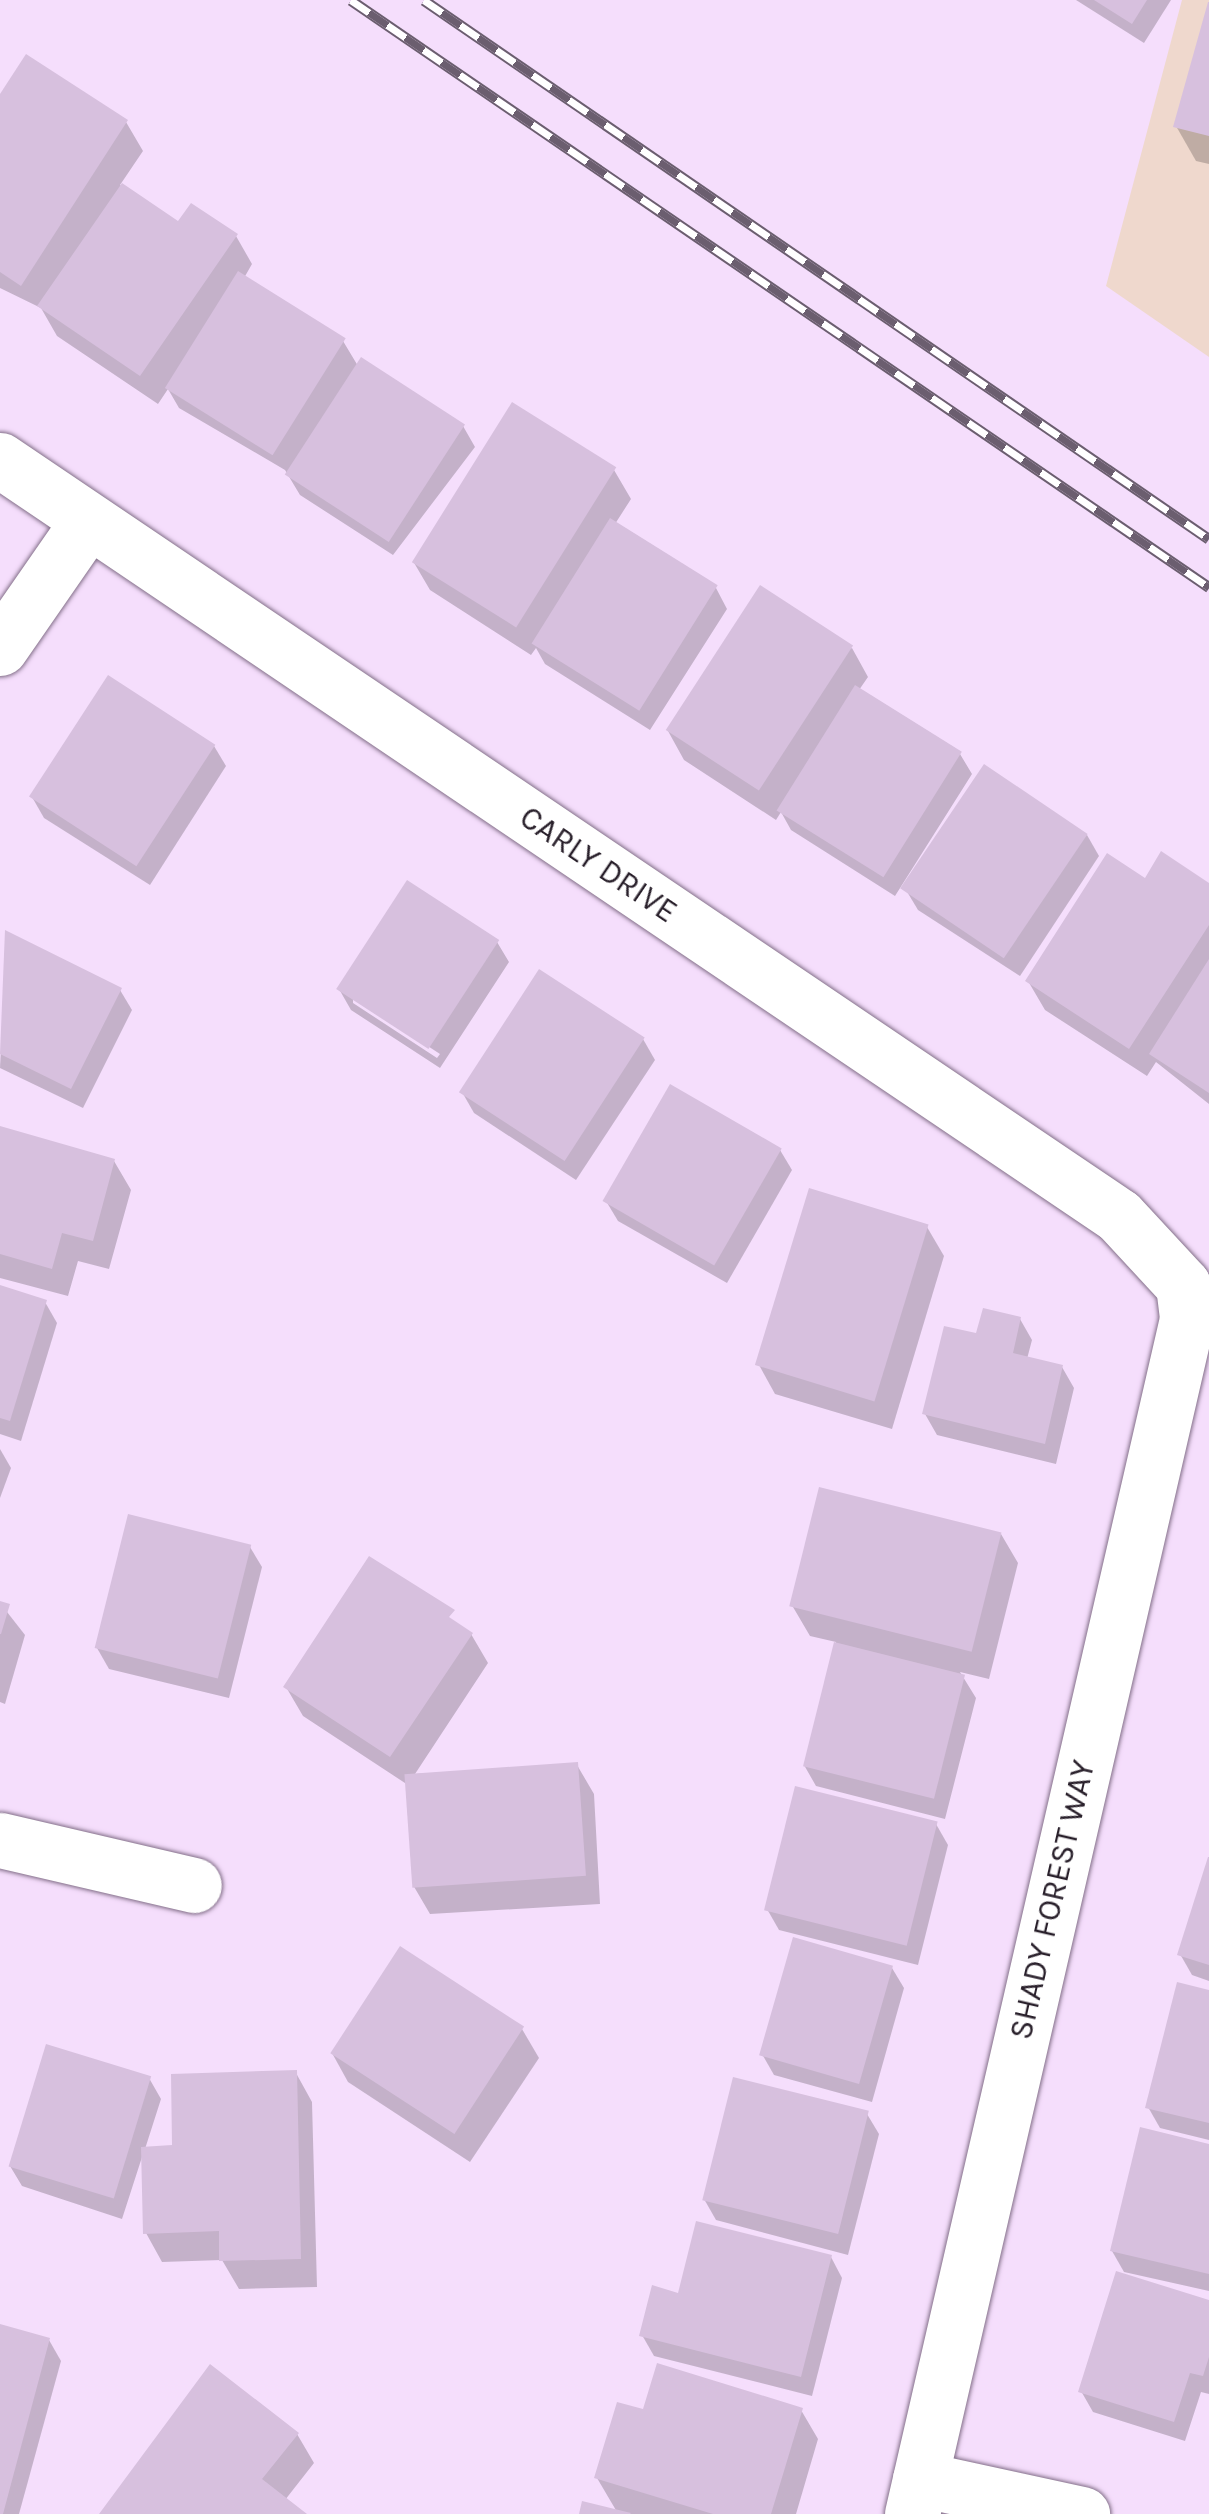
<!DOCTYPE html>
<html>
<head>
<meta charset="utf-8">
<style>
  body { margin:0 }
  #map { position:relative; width:1209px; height:2514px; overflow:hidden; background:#f5defc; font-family:Karla,sans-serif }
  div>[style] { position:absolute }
  .industrial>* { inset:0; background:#efd8cd }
  .shadow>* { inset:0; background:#0003 }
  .building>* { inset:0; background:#d7c0de; transform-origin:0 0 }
  .roads { filter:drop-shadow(0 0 2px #836f89) drop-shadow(0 0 2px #836f89) }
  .minor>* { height:55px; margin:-27.5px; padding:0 27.5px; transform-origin:27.5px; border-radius:27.5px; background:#fff }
  .rail>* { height:11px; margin-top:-5.5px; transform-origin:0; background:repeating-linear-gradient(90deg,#fff 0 22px,#6b5e6f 0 44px); box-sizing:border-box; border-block:2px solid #6b5e6f }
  span { translate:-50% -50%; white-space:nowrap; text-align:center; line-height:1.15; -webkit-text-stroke:9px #fff; paint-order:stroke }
  .street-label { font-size:32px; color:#29202b }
</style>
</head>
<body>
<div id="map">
  <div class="industrial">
    <i style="clip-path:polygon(1182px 0,1209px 0,1209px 357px,1106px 286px)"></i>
  </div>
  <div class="shadow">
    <i style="clip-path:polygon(1076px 0,1171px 0,1144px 43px)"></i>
    <i style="clip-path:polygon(1209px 8px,1209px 164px,1196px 161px,1176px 126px)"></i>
    <i style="clip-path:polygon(0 99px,126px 122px,143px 151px,120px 185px,179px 225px,236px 236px,252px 264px,244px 278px,343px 341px,358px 366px,463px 426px,475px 447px,393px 555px,300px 495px,285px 470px,179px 408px,168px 389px,158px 404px,57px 336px,41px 308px,0 288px)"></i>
    <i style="clip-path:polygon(614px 470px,631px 499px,615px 524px,716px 588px,727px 609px,650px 730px,545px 664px,536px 648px,531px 655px,430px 590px,413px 561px)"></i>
    <i style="clip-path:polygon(852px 648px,868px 677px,859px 690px,960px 754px,972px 774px,895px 896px,791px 830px,781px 812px,776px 820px,684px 760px,668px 731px)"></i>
    <i style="clip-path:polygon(214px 746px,226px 766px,150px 885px,44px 818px,32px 797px)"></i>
    <i style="clip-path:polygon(1087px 835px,1099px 856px,1020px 976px,918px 910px,906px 890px)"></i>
    <i style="clip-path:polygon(1146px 881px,1209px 886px,1209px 1104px,1156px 1062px,1147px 1076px,1045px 1010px,1028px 981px)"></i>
    <i style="clip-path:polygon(7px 933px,120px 990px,132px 1010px,83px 1108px,0 1068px)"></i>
    <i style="clip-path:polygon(evenodd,497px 942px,509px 962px,440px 1068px,351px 1010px,339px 989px,497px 942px,353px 997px,440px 1054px,437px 1058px,353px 1003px,353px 997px)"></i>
    <i style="clip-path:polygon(643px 1039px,655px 1060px,576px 1180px,474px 1113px,462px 1092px)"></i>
    <i style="clip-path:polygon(0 1129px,114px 1161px,131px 1190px,109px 1269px,78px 1261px,68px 1296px,0 1278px)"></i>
    <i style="clip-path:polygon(780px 1150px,792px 1170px,727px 1283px,618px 1221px,606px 1201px)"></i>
    <i style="clip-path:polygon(927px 1227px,944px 1256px,892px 1429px,775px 1394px,759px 1365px)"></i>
    <i style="clip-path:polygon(0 1288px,45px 1302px,57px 1323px,21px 1441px,0 1434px)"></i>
    <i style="clip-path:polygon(1020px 1319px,1032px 1340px,1027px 1359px,1062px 1367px,1074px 1388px,1056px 1464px,937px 1435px,925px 1414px,978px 1336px)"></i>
    <i style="clip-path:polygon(0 1449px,11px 1468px,0 1498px)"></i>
    <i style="clip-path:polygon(1001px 1534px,1018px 1563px,989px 1679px,960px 1672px,976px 1698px,945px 1819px,816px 1786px,804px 1765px,836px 1642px,810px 1636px,793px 1607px)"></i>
    <i style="clip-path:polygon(250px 1547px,262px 1567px,229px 1698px,109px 1669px,97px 1648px)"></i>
    <i style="clip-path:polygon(0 1603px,25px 1635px,5px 1704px,0 1702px)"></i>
    <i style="clip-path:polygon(471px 1634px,488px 1663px,415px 1774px,577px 1765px,594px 1794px,600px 1904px,430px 1914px,413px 1885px,408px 1785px,303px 1716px,286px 1687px)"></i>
    <i style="clip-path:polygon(936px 1824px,948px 1845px,918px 1965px,779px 1930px,767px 1909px)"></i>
    <i style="clip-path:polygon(1209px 1863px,1209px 1981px,1192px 1975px,1180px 1954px)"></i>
    <i style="clip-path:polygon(892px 1968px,904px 1988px,872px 2102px,774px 2075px,762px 2054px)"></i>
    <i style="clip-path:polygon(1209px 1993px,1209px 2140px,1160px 2128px,1148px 2107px)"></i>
    <i style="clip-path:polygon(522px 2029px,539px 2058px,470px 2162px,348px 2082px,332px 2053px)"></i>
    <i style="clip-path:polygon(296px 2073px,312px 2102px,317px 2287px,239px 2289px,222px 2260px,162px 2262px,146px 2233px,143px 2154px,122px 2219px,22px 2186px,10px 2166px,149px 2078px,161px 2099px,145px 2149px,175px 2148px)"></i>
    <i style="clip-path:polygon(867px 2114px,879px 2134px,848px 2255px,716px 2220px,704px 2199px)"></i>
    <i style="clip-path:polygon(1209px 2146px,1209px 2291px,1124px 2272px,1112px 2251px)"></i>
    <i style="clip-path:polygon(831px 2257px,842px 2278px,812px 2396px,654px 2356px,642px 2335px)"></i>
    <i style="clip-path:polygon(1209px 2302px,1209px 2394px,1201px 2392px,1185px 2441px,1093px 2412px,1081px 2391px)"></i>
    <i style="clip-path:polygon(0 2327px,49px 2340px,61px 2361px,19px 2514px,0 2514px)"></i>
    <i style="clip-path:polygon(211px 2368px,297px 2434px,314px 2463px,285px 2500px,303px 2514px,100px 2514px)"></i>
    <i style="clip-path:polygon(801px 2410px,818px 2439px,796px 2514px,581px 2514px,617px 2512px,597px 2478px,645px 2412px)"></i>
  </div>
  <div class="building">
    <i style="clip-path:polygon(1094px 0,1147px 0,1132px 24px)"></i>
    <i style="clip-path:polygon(1208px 2px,1209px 2px,1209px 136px,1173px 127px)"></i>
    <i style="clip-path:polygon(26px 54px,128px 120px,21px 286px,0 272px,0 94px)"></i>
    <i style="clip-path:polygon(122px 183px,178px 221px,191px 203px,238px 234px,140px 376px,37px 306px)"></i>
    <i style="left:238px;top:271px;width:127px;height:138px;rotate:32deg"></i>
    <i style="left:361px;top:357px;width:124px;height:140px;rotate:33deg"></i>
    <i style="left:512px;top:402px;width:123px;height:189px;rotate:32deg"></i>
    <i style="left:610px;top:518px;width:127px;height:148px;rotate:32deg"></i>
    <i style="left:760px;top:585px;width:111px;height:173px;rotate:33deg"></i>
    <i style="left:108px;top:675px;width:128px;height:145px;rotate:33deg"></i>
    <i style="left:855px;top:685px;width:126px;height:148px;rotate:32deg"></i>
    <i style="left:984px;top:764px;width:125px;height:150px;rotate:34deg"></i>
    <i style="clip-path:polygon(1161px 851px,1209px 883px,1209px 925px,1129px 1049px,1025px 981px,1107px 853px,1145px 878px)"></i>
    <i style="left:407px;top:880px;width:110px;height:130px;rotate:33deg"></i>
    <i style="clip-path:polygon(5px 930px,122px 988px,71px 1089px,0 1054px)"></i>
    <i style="clip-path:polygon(1209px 959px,1209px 1093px,1149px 1054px)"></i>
    <i style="left:539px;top:969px;width:126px;height:147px;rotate:33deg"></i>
    <i style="left:670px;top:1084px;width:129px;height:135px;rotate:30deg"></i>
    <i style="clip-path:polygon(0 1126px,115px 1159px,93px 1241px,62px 1233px,52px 1269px,0 1254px)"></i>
    <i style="left:809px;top:1188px;width:125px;height:185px;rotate:17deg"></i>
    <i style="clip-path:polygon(0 1285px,47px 1300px,10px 1421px,0 1418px)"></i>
    <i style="clip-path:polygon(983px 1308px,1021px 1317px,1013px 1353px,1063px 1365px,1045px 1444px,922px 1414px,944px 1326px,976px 1333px)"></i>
    <i style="left:819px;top:1487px;width:188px;height:123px;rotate:14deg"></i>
    <i style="left:128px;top:1514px;width:127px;height:138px;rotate:14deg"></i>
    <i style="clip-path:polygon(369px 1556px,455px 1610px,449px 1617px,473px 1633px,390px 1757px,283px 1687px)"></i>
    <i style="clip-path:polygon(0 1601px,10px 1604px,1px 1634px,0 1634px)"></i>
    <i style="left:834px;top:1642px;width:135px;height:128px;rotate:14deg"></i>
    <i style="left:578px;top:1762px;width:114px;height:174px;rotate:86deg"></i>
    <i style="left:795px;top:1786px;width:147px;height:128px;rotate:14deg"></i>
    <i style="clip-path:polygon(1208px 1857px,1209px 1857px,1209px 1965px,1177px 1955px)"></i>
    <i style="left:793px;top:1937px;width:104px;height:123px;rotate:16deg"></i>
    <i style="left:400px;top:1946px;width:148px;height:128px;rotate:33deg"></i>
    <i style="clip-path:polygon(1177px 1982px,1209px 1990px,1209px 2123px,1145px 2108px)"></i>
    <i style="left:46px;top:2044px;width:110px;height:128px;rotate:17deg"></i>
    <i style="clip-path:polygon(297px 2070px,301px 2259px,219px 2261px,219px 2231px,143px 2234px,141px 2147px,172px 2145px,171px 2074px)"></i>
    <i style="left:733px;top:2077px;width:140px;height:127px;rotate:14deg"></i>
    <i style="clip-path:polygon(1140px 2127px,1209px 2144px,1209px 2274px,1110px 2251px)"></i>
    <i style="clip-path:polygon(696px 2221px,832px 2255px,801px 2377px,639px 2336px,652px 2285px,678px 2293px)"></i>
    <i style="clip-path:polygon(1116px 2271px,1209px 2300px,1209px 2357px,1203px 2376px,1190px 2373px,1174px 2422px,1078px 2392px)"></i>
    <i style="clip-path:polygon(0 2324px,50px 2338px,3px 2514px,0 2514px)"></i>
    <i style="clip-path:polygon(657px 2363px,803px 2408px,771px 2514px,713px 2514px,594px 2478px,617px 2402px,643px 2409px)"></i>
    <i style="clip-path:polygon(210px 2364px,299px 2433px,262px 2479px,307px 2514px,99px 2514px)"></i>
    <i style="clip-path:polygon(582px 2501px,631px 2513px,630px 2514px,579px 2514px)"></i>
  </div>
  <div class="roads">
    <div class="minor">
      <i style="left:0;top:460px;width:1350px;rotate:34.04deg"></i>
      <i style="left:1119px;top:1216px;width:94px;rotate:47.2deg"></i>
      <i style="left:1183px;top:1285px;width:34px;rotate:83deg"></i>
      <i style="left:1187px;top:1319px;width:1226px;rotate:102.96deg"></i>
      <i style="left:0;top:648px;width:155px;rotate:-55.3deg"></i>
      <i style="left:0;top:1840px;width:199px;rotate:13.1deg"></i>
      <i style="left:920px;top:2479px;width:166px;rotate:12.2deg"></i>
    </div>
  </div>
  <div class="rail">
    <i style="left:351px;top:0;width:1040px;rotate:34.38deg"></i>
    <i style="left:424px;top:0;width:952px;rotate:34.47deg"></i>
  </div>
  <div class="street-label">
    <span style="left:598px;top:865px;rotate:34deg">CARLY DRIVE</span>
    <span style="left:1053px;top:1900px;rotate:-77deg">SHADY FOREST WAY</span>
  </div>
</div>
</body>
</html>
